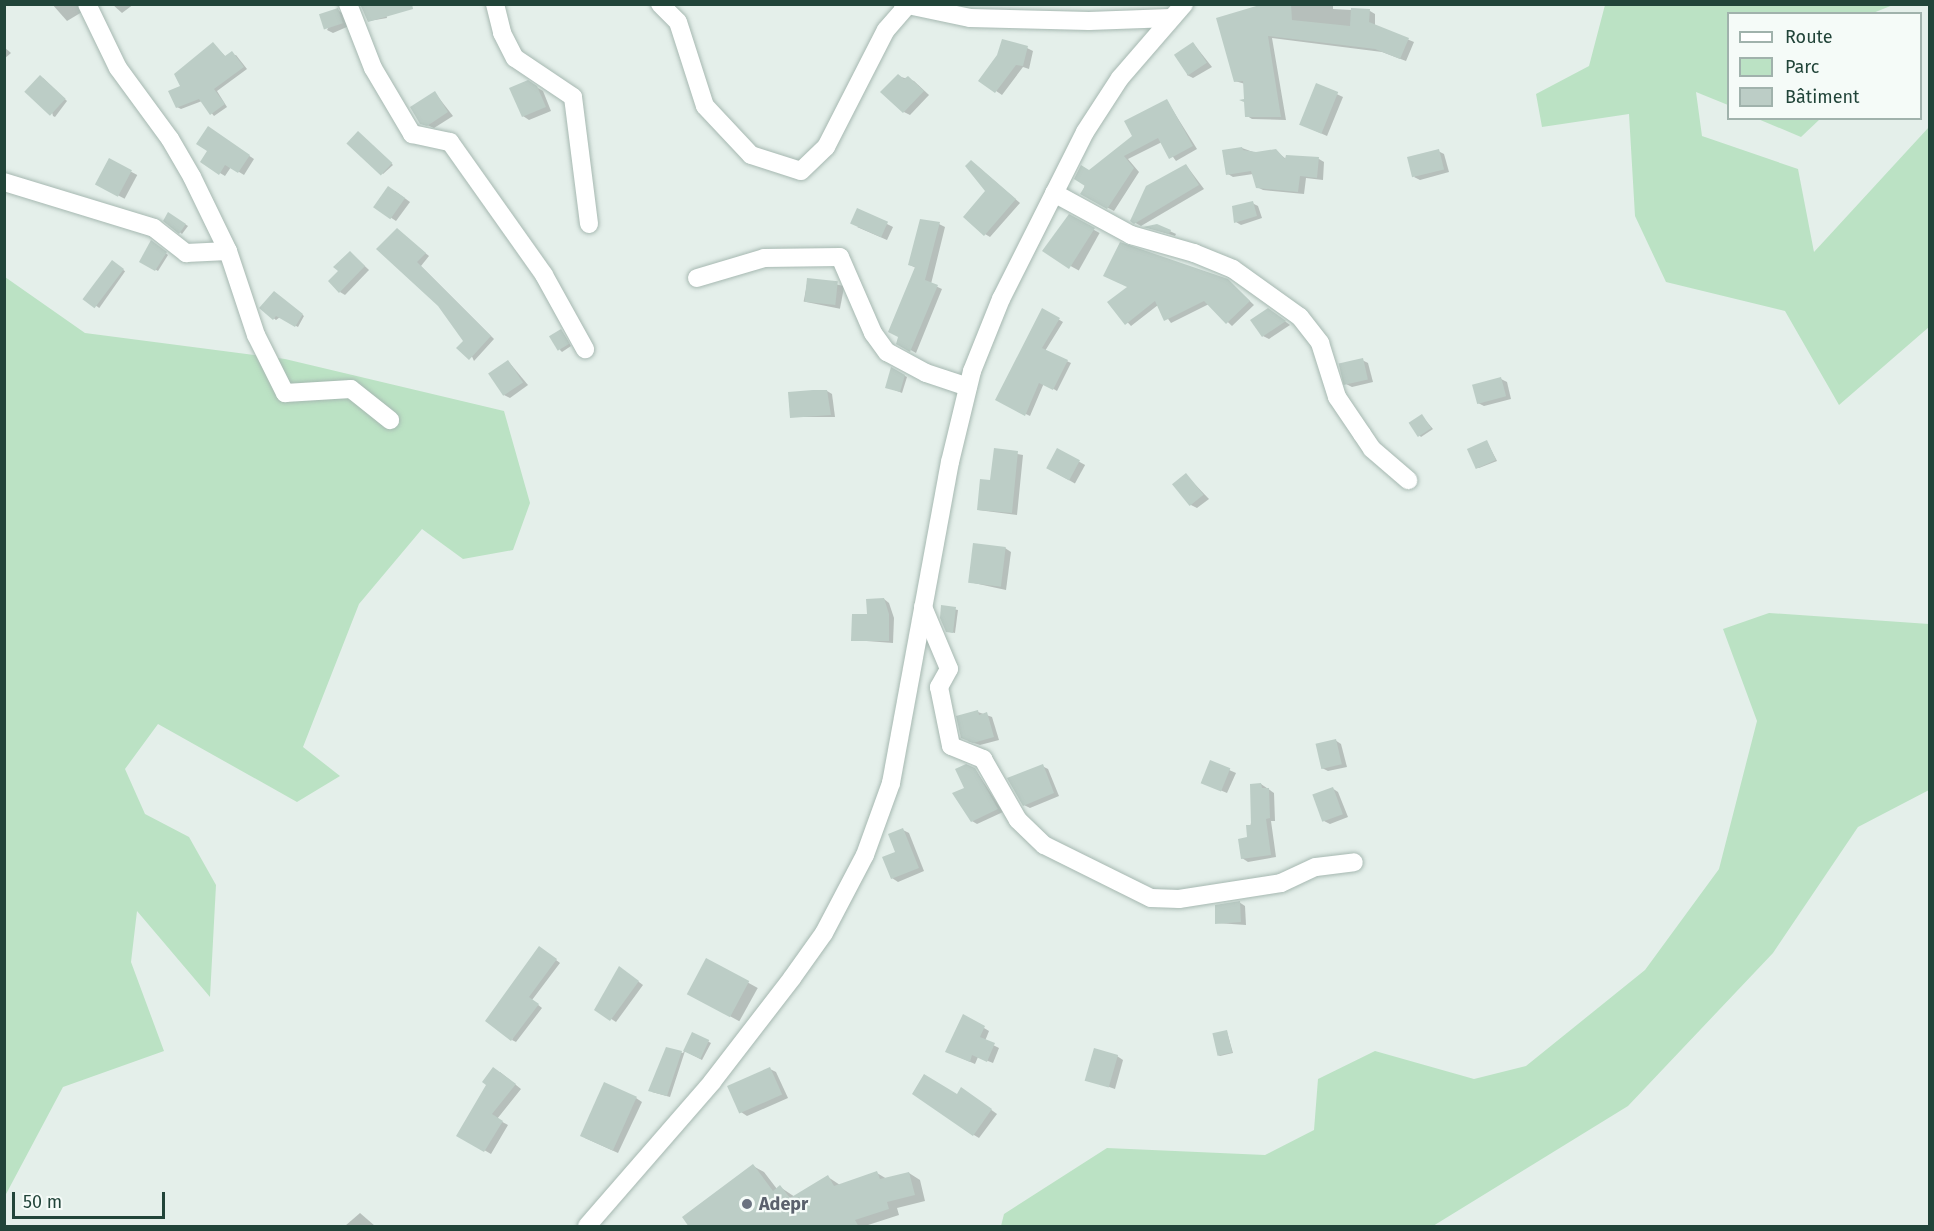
<!DOCTYPE html>
<html>
<head>
<meta charset="utf-8">
<style>
  body { margin:0 }
  #map { position:relative; width:1934px; height:1231px; overflow:hidden; background:#e4efea; font-family:"Fira Sans",sans-serif }
  div>[style] { position:absolute }
  .green>* { inset:0; background:#bbe2c4 }
  .shadow>* { inset:0; background:#0003; transform-origin:0 0 }
  .building>* { inset:0; background:#bccdc6; transform-origin:0 0 }
  .roads { filter:drop-shadow(0 0 2px #a6b8b1) drop-shadow(0 0 2px #a6b8b1) }
  .minor>* { height:18px; margin:-9px; padding:0 9px; transform-origin:9px; border-radius:9px; background:#fff }
  .dots>* { width:16px; height:16px; translate:-50% -50%; box-sizing:border-box; border:3px solid #f5fbf8; border-radius:50% }
  span { translate:-50% -50%; white-space:nowrap; text-align:center; line-height:1.15; -webkit-text-stroke:4.5px #f5fbf8; paint-order:stroke }
  .worship-label { font-size:18px; color:#5b616d; font-weight:700 }
  .left { translate:0 -50%; text-align:left }
  .frame { position:absolute; inset:0; border:6px solid #214439; pointer-events:none }
  .legend { position:absolute; left:1727px; top:12px; width:195px; height:108px; box-sizing:border-box; background:#f5fbf8; border:2px solid #a0b2ac; margin:0; padding:8px 10px; list-style:none; font-size:18px; color:#214439 }
  .legend li { display:flex; align-items:center; gap:12px; height:30px }
  .legend b { width:30px; border:2px solid #a0b2ac }
  .scale { position:absolute; left:12px; top:1192px; width:153px; height:27px; box-sizing:border-box; border:3px solid #214439; border-top:0; padding-left:8px; font-size:18px; line-height:21px; white-space:nowrap; color:#214439; -webkit-text-stroke:4px #f5fbf8; paint-order:stroke }
</style>
</head>
<body>
<div id="map">
  <div class="green">
    <i style="clip-path:polygon(1605px 5px,1893px 5px,1873px 13px,1728px 14px,1728px 105px,1696px 92px,1702px 136px,1798px 169px,1814px 252px,1929px 127px,1929px 327px,1839px 405px,1785px 311px,1666px 282px,1635px 216px,1629px 114px,1542px 127px,1536px 94px,1589px 66px)"></i>
    <i style="clip-path:polygon(1758px 119px,1820px 118px,1820px 119px,1801px 137px)"></i>
    <i style="clip-path:polygon(5px 277px,85px 333px,285px 359px,504px 411px,530px 503px,513px 550px,463px 559px,422px 529px,359px 604px,303px 747px,340px 776px,297px 802px,158px 724px,125px 769px,145px 814px,189px 837px,216px 885px,210px 997px,137px 911px,131px 962px,164px 1051px,63px 1087px,5px 1196px)"></i>
    <i style="clip-path:polygon(1769px 613px,1929px 624px,1929px 790px,1858px 827px,1773px 953px,1628px 1106px,1433px 1226px,1001px 1226px,1004px 1214px,1107px 1148px,1265px 1155px,1314px 1130px,1318px 1079px,1375px 1051px,1474px 1079px,1526px 1066px,1645px 970px,1719px 869px,1757px 721px,1723px 629px)"></i>
  </div>
  <div class="shadow">
    <i style="clip-path:polygon(52px 4px,82px 4px,82px 12px,67px 21px)"></i>
    <i style="clip-path:polygon(112px 4px,134px 4px,122px 13px)"></i>
    <i style="clip-path:polygon(1269px 4px,1333px 4px,1333px 9px,1370px 11px,1375px 14px,1375px 26px,1414px 42px,1406px 61px,1382px 52px,1272px 38px,1286px 120px,1252px 119px,1247px 116px,1245px 84px,1235px 81px)"></i>
    <i style="clip-path:polygon(385px 8px,387px 18px,369px 21px)"></i>
    <i style="clip-path:polygon(338px 10px,343px 14px,349px 26px,333px 33px,327px 30px)"></i>
    <i style="clip-path:polygon(1193px 43px,1212px 67px,1193px 78px,1187px 75px)"></i>
    <i style="clip-path:polygon(213px 44px,226px 57px,236px 55px,247px 69px,217px 91px,227px 107px,214px 116px,202px 101px,181px 109px,177px 107px)"></i>
    <i style="clip-path:polygon(4px 47px,11px 53px,4px 59px)"></i>
    <i style="clip-path:polygon(1027px 48px,1033px 51px,1029px 69px,1023px 67px,1002px 95px,980px 80px)"></i>
    <i style="clip-path:polygon(898px 76px,914px 81px,929px 95px,910px 115px,904px 112px)"></i>
    <i style="clip-path:polygon(43px 78px,67px 101px,55px 117px,53px 116px)"></i>
    <i style="clip-path:polygon(528px 82px,543px 91px,551px 111px,529px 120px,523px 116px)"></i>
    <i style="clip-path:polygon(1317px 85px,1343px 97px,1327px 136px,1307px 127px)"></i>
    <i style="clip-path:polygon(435px 93px,453px 116px,434px 128px,422px 123px)"></i>
    <i style="clip-path:polygon(1167px 101px,1197px 149px,1176px 161px,1162px 142px,1128px 159px,1139px 172px,1114px 211px,1082px 194px,1089px 172px,1134px 136px)"></i>
    <i style="clip-path:polygon(208px 128px,254px 159px,244px 175px,231px 167px,225px 176px,220px 173px,209px 151px)"></i>
    <i style="clip-path:polygon(360px 134px,393px 165px,383px 174px,381px 172px)"></i>
    <i style="clip-path:polygon(1242px 148px,1256px 153px,1276px 151px,1286px 159px,1319px 159px,1324px 162px,1323px 180px,1306px 178px,1304px 194px,1263px 190px,1257px 187px,1253px 174px,1233px 177px,1228px 174px)"></i>
    <i style="clip-path:polygon(1438px 151px,1444px 154px,1449px 172px,1420px 180px,1414px 177px)"></i>
    <i style="left:109px;top:160px;width:32px;height:27px;rotate:28deg"></i>
    <i style="clip-path:polygon(976px 165px,1020px 203px,990px 237px,985px 234px,987px 191px)"></i>
    <i style="clip-path:polygon(1186px 165px,1204px 189px,1141px 226px,1132px 221px)"></i>
    <i style="clip-path:polygon(395px 191px,410px 202px,396px 221px,375px 207px)"></i>
    <i style="clip-path:polygon(1252px 203px,1258px 206px,1262px 218px,1241px 225px,1236px 222px)"></i>
    <i style="clip-path:polygon(169px 214px,188px 226px,182px 234px,165px 220px)"></i>
    <i style="left:1069px;top:216px;width:35px;height:43px;rotate:29deg"></i>
    <i style="clip-path:polygon(887px 224px,893px 227px,887px 240px,857px 227px)"></i>
    <i style="clip-path:polygon(939px 224px,945px 227px,931px 284px,942px 289px,916px 353px,898px 343px,916px 268px,910px 265px)"></i>
    <i style="clip-path:polygon(1157px 225px,1176px 234px,1175px 236px,1147px 227px)"></i>
    <i style="clip-path:polygon(401px 233px,429px 256px,421px 266px,494px 339px,474px 361px,465px 341px,439px 305px)"></i>
    <i style="clip-path:polygon(154px 243px,168px 255px,158px 271px,141px 261px)"></i>
    <i style="clip-path:polygon(350px 252px,369px 270px,345px 295px,340px 292px)"></i>
    <i style="left:112px;top:262px;width:16px;height:45px;rotate:35deg"></i>
    <i style="left:808px;top:279px;width:37px;height:23px;rotate:11deg"></i>
    <i style="clip-path:polygon(1230px 282px,1254px 305px,1232px 326px,1209px 304px,1171px 323px,1158px 305px,1131px 326px,1109px 302px)"></i>
    <i style="clip-path:polygon(277px 295px,304px 316px,298px 327px,280px 317px,276px 320px,261px 308px)"></i>
    <i style="clip-path:polygon(1043px 310px,1063px 322px,1045px 351px,1071px 363px,1057px 391px,1044px 383px,1030px 416px,997px 400px)"></i>
    <i style="clip-path:polygon(1274px 313px,1290px 325px,1269px 339px,1263px 336px)"></i>
    <i style="clip-path:polygon(561px 330px,571px 346px,562px 352px,560px 350px)"></i>
    <i style="clip-path:polygon(1362px 360px,1368px 363px,1373px 382px,1352px 387px,1346px 384px)"></i>
    <i style="clip-path:polygon(508px 361px,528px 385px,510px 398px,504px 395px)"></i>
    <i style="clip-path:polygon(892px 369px,907px 377px,902px 393px,890px 388px)"></i>
    <i style="clip-path:polygon(1501px 379px,1507px 382px,1511px 399px,1484px 406px,1478px 403px)"></i>
    <i style="clip-path:polygon(827px 391px,832px 394px,835px 417px,791px 417px)"></i>
    <i style="clip-path:polygon(1422px 416px,1433px 429px,1421px 437px,1419px 435px)"></i>
    <i style="clip-path:polygon(1487px 442px,1497px 461px,1479px 468px,1476px 467px)"></i>
    <i style="clip-path:polygon(995px 450px,1023px 455px,1017px 515px,978px 510px,991px 482px)"></i>
    <i style="left:1058px;top:450px;width:31px;height:21px;rotate:29deg"></i>
    <i style="clip-path:polygon(1186px 475px,1209px 499px,1197px 508px,1191px 505px)"></i>
    <i style="clip-path:polygon(1005px 548px,1011px 552px,1006px 590px,969px 582px)"></i>
    <i style="clip-path:polygon(884px 599px,889px 603px,894px 618px,893px 643px,853px 640px)"></i>
    <i style="clip-path:polygon(942px 607px,958px 610px,955px 633px,950px 632px)"></i>
    <i style="clip-path:polygon(978px 712px,992px 717px,999px 740px,980px 745px,968px 741px)"></i>
    <i style="clip-path:polygon(1335px 740px,1341px 744px,1347px 767px,1328px 771px,1322px 768px)"></i>
    <i style="clip-path:polygon(1211px 762px,1236px 773px,1227px 793px,1208px 785px)"></i>
    <i style="clip-path:polygon(1042px 766px,1048px 769px,1059px 796px,1030px 808px,1024px 805px)"></i>
    <i style="clip-path:polygon(975px 769px,1003px 812px,977px 824px,972px 821px,966px 789px)"></i>
    <i style="clip-path:polygon(1261px 784px,1274px 793px,1275px 821px,1271px 821px,1276px 857px,1248px 862px,1242px 858px)"></i>
    <i style="clip-path:polygon(1332px 788px,1338px 792px,1348px 817px,1330px 824px,1324px 821px)"></i>
    <i style="clip-path:polygon(903px 830px,909px 833px,924px 871px,898px 882px,892px 878px)"></i>
    <i style="clip-path:polygon(1239px 902px,1245px 906px,1246px 925px,1217px 923px)"></i>
    <i style="clip-path:polygon(543px 950px,560px 963px,532px 1000px,542px 1008px,516px 1042px,512px 1040px)"></i>
    <i style="left:707px;top:960px;width:58px;height:38px;rotate:29deg"></i>
    <i style="clip-path:polygon(620px 968px,643px 985px,616px 1022px,596px 1009px)"></i>
    <i style="clip-path:polygon(964px 1016px,989px 1031px,985px 1041px,999px 1048px,993px 1063px,978px 1057px,975px 1064px,952px 1054px)"></i>
    <i style="clip-path:polygon(1227px 1032px,1233px 1053px,1220px 1056px,1218px 1055px)"></i>
    <i style="clip-path:polygon(693px 1034px,711px 1043px,702px 1060px,685px 1051px,670px 1097px,652px 1092px,667px 1049px,683px 1053px)"></i>
    <i style="clip-path:polygon(1117px 1056px,1123px 1060px,1115px 1089px,1086px 1079px)"></i>
    <i style="clip-path:polygon(770px 1069px,776px 1072px,788px 1098px,747px 1116px,741px 1112px)"></i>
    <i style="clip-path:polygon(500px 1072px,521px 1089px,497px 1119px,508px 1125px,491px 1154px,458px 1135px)"></i>
    <i style="clip-path:polygon(968px 1093px,997px 1114px,979px 1138px,974px 1135px,957px 1096px)"></i>
    <i style="clip-path:polygon(636px 1098px,642px 1102px,618px 1153px,585px 1138px)"></i>
    <i style="clip-path:polygon(753px 1166px,764px 1172px,777px 1189px,780px 1187px,795px 1197px,828px 1177px,840px 1185px,877px 1173px,887px 1179px,909px 1173px,920px 1180px,925px 1201px,897px 1208px,899px 1215px,865px 1226px,691px 1226px)"></i>
    <i style="clip-path:polygon(360px 1213px,375px 1226px,345px 1226px)"></i>
  </div>
  <div class="building">
    <i style="clip-path:polygon(360px 4px,412px 4px,413px 9px,368px 22px)"></i>
    <i style="clip-path:polygon(1263px 4px,1291px 4px,1292px 20px,1350px 26px,1351px 8px,1370px 9px,1369px 22px,1409px 38px,1400px 59px,1375px 49px,1268px 36px,1281px 117px,1245px 117px,1244px 102px,1239px 100px,1244px 99px,1243px 81px,1234px 82px,1216px 18px)"></i>
    <i style="left:338px;top:8px;width:16px;height:20px;rotate:72deg"></i>
    <i style="clip-path:polygon(1002px 39px,1028px 46px,1023px 66px,1016px 65px,995px 93px,978px 81px,997px 55px)"></i>
    <i style="clip-path:polygon(213px 42px,225px 56px,232px 51px,244px 67px,214px 89px,225px 104px,210px 115px,199px 99px,176px 108px,168px 91px,180px 86px,174px 74px)"></i>
    <i style="left:1193px;top:42px;width:25px;height:23px;rotate:56deg"></i>
    <i style="clip-path:polygon(898px 74px,904px 79px,908px 76px,924px 91px,903px 113px,880px 92px)"></i>
    <i style="left:40px;top:75px;width:35px;height:23px;rotate:43deg"></i>
    <i style="clip-path:polygon(528px 80px,537px 86px,546px 107px,522px 117px,509px 88px)"></i>
    <i style="left:1316px;top:83px;width:24px;height:45px;rotate:22deg"></i>
    <i style="clip-path:polygon(435px 91px,448px 112px,427px 126px,420px 124px,410px 107px)"></i>
    <i style="clip-path:polygon(1167px 99px,1193px 146px,1169px 159px,1158px 138px,1124px 156px,1134px 168px,1107px 209px,1080px 194px,1085px 186px,1074px 179px,1081px 165px,1089px 170px,1132px 136px,1124px 121px)"></i>
    <i style="clip-path:polygon(208px 126px,250px 155px,238px 173px,225px 165px,219px 175px,200px 162px,207px 151px,196px 144px)"></i>
    <i style="left:358px;top:131px;width:47px;height:17px;rotate:43deg"></i>
    <i style="clip-path:polygon(1242px 147px,1243px 150px,1256px 152px,1276px 149px,1285px 159px,1286px 155px,1319px 157px,1317px 178px,1300px 176px,1298px 192px,1256px 188px,1251px 171px,1226px 175px,1222px 150px)"></i>
    <i style="left:1439px;top:149px;width:21px;height:33px;rotate:76deg"></i>
    <i style="left:109px;top:158px;width:26px;height:30px;rotate:28deg"></i>
    <i style="clip-path:polygon(971px 160px,1016px 199px,984px 236px,963px 217px,985px 191px,965px 166px)"></i>
    <i style="clip-path:polygon(1186px 164px,1199px 185px,1134px 224px,1130px 221px,1146px 186px)"></i>
    <i style="left:388px;top:186px;width:21px;height:26px;rotate:35deg"></i>
    <i style="clip-path:polygon(1253px 201px,1257px 216px,1234px 223px,1232px 206px)"></i>
    <i style="left:857px;top:208px;width:34px;height:17px;rotate:24deg"></i>
    <i style="clip-path:polygon(168px 212px,186px 224px,179px 234px,163px 221px)"></i>
    <i style="clip-path:polygon(1069px 214px,1095px 228px,1069px 269px,1042px 251px)"></i>
    <i style="clip-path:polygon(920px 219px,940px 222px,925px 280px,938px 285px,910px 352px,896px 344px,898px 337px,888px 332px,915px 267px,908px 265px)"></i>
    <i style="clip-path:polygon(1157px 224px,1171px 230px,1169px 234px,1143px 227px)"></i>
    <i style="clip-path:polygon(397px 228px,426px 253px,417px 262px,491px 336px,469px 360px,456px 348px,463px 341px,438px 306px,376px 249px)"></i>
    <i style="clip-path:polygon(151px 240px,167px 252px,155px 271px,139px 262px)"></i>
    <i style="clip-path:polygon(1120px 242px,1228px 279px,1250px 301px,1226px 324px,1204px 301px,1164px 321px,1155px 301px,1125px 325px,1107px 302px,1127px 287px,1103px 276px)"></i>
    <i style="clip-path:polygon(350px 251px,365px 266px,339px 293px,328px 281px,338px 271px,333px 267px)"></i>
    <i style="left:112px;top:260px;width:15px;height:49px;rotate:37deg"></i>
    <i style="left:807px;top:278px;width:31px;height:24px;rotate:6deg"></i>
    <i style="clip-path:polygon(274px 291px,303px 314px,295px 327px,276px 316px,273px 320px,259px 308px)"></i>
    <i style="clip-path:polygon(1042px 308px,1060px 318px,1042px 348px,1068px 360px,1053px 390px,1039px 383px,1025px 416px,995px 400px)"></i>
    <i style="clip-path:polygon(1268px 308px,1286px 321px,1262px 337px,1250px 320px)"></i>
    <i style="left:561px;top:329px;width:17px;height:14px;rotate:59deg"></i>
    <i style="left:1363px;top:358px;width:22px;height:25px;rotate:77deg"></i>
    <i style="left:508px;top:360px;width:27px;height:24px;rotate:56deg"></i>
    <i style="clip-path:polygon(891px 367px,905px 375px,900px 392px,885px 388px)"></i>
    <i style="left:1501px;top:377px;width:20px;height:30px;rotate:75deg"></i>
    <i style="clip-path:polygon(813px 390px,827px 390px,831px 415px,790px 418px,788px 392px)"></i>
    <i style="left:1422px;top:414px;width:17px;height:16px;rotate:57deg"></i>
    <i style="left:1487px;top:440px;width:22px;height:22px;rotate:66deg"></i>
    <i style="clip-path:polygon(994px 448px,1018px 451px,1012px 513px,977px 510px,980px 479px,990px 480px)"></i>
    <i style="left:1057px;top:448px;width:26px;height:23px;rotate:28deg"></i>
    <i style="left:1186px;top:473px;width:28px;height:18px;rotate:51deg"></i>
    <i style="left:973px;top:543px;width:33px;height:40px;rotate:7deg"></i>
    <i style="clip-path:polygon(884px 598px,889px 614px,889px 641px,851px 641px,852px 614px,867px 614px,866px 599px)"></i>
    <i style="clip-path:polygon(941px 605px,956px 607px,953px 633px,946px 632px,940px 618px)"></i>
    <i style="clip-path:polygon(978px 710px,979px 715px,987px 712px,994px 737px,973px 743px,961px 738px,956px 716px)"></i>
    <i style="left:1336px;top:739px;width:26px;height:21px;rotate:77deg"></i>
    <i style="left:1210px;top:760px;width:22px;height:25px;rotate:22deg"></i>
    <i style="clip-path:polygon(966px 764px,975px 768px,998px 809px,971px 822px,952px 793px,964px 788px,955px 769px)"></i>
    <i style="clip-path:polygon(1043px 764px,1054px 793px,1023px 806px,1007px 778px)"></i>
    <i style="clip-path:polygon(1261px 783px,1262px 788px,1269px 788px,1270px 818px,1266px 819px,1271px 855px,1241px 859px,1238px 839px,1247px 837px,1246px 825px,1251px 825px,1250px 784px)"></i>
    <i style="left:1333px;top:787px;width:29px;height:22px;rotate:70deg"></i>
    <i style="clip-path:polygon(903px 828px,919px 868px,891px 879px,882px 857px,895px 852px,888px 834px)"></i>
    <i style="clip-path:polygon(1240px 901px,1241px 922px,1215px 924px,1215px 905px)"></i>
    <i style="clip-path:polygon(539px 946px,557px 959px,529px 997px,539px 1004px,511px 1041px,485px 1021px)"></i>
    <i style="left:706px;top:958px;width:49px;height:41px;rotate:28deg"></i>
    <i style="clip-path:polygon(619px 966px,639px 981px,610px 1021px,594px 1010px)"></i>
    <i style="clip-path:polygon(963px 1014px,985px 1026px,980px 1037px,995px 1043px,987px 1062px,972px 1055px,970px 1062px,945px 1052px)"></i>
    <i style="left:1227px;top:1030px;width:23px;height:15px;rotate:77deg"></i>
    <i style="left:692px;top:1032px;width:19px;height:21px;rotate:25deg"></i>
    <i style="clip-path:polygon(666px 1047px,682px 1051px,667px 1096px,648px 1091px)"></i>
    <i style="left:1094px;top:1048px;width:25px;height:34px;rotate:16deg"></i>
    <i style="clip-path:polygon(493px 1067px,516px 1084px,492px 1114px,503px 1121px,484px 1152px,456px 1136px,486px 1085px,482px 1082px)"></i>
    <i style="left:770px;top:1067px;width:30px;height:47px;rotate:66deg"></i>
    <i style="clip-path:polygon(924px 1074px,957px 1094px,961px 1087px,992px 1109px,973px 1136px,912px 1094px)"></i>
    <i style="left:604px;top:1082px;width:36px;height:59px;rotate:24deg"></i>
    <i style="clip-path:polygon(753px 1164px,773px 1191px,780px 1185px,790px 1198px,828px 1175px,834px 1186px,877px 1171px,880px 1179px,909px 1172px,915px 1195px,887px 1202px,889px 1209px,855px 1220px,859px 1227px,689px 1227px,682px 1217px)"></i>
  </div>
  <div class="roads">
    <div class="minor">
      <i style="left:87px;top:4px;width:71px;rotate:64.2deg"></i>
      <i style="left:118px;top:68px;width:88px;rotate:53.8deg"></i>
      <i style="left:170px;top:139px;width:44px;rotate:59.9deg"></i>
      <i style="left:192px;top:177px;width:82px;rotate:64.1deg"></i>
      <i style="left:228px;top:251px;width:89px;rotate:71.6deg"></i>
      <i style="left:256px;top:335px;width:65px;rotate:63.4deg"></i>
      <i style="left:285px;top:393px;width:66px;rotate:-3.5deg"></i>
      <i style="left:351px;top:389px;width:50px;rotate:38.5deg"></i>
      <i style="left:348px;top:4px;width:69px;rotate:68.7deg"></i>
      <i style="left:373px;top:68px;width:77px;rotate:59.4deg"></i>
      <i style="left:412px;top:134px;width:39px;rotate:12deg"></i>
      <i style="left:450px;top:142px;width:163px;rotate:54.7deg"></i>
      <i style="left:544px;top:275px;width:85px;rotate:61deg"></i>
      <i style="left:495px;top:4px;width:30px;rotate:76deg"></i>
      <i style="left:502px;top:33px;width:28px;rotate:63deg"></i>
      <i style="left:515px;top:58px;width:70px;rotate:33.9deg"></i>
      <i style="left:573px;top:97px;width:128px;rotate:82.8deg"></i>
      <i style="left:660px;top:4px;width:25px;rotate:45deg"></i>
      <i style="left:678px;top:22px;width:88px;rotate:72.2deg"></i>
      <i style="left:705px;top:106px;width:67px;rotate:46.8deg"></i>
      <i style="left:751px;top:155px;width:52px;rotate:17.7deg"></i>
      <i style="left:801px;top:171px;width:35px;rotate:-44deg"></i>
      <i style="left:826px;top:147px;width:131px;rotate:-62.9deg"></i>
      <i style="left:886px;top:30px;width:32px;rotate:-49deg"></i>
      <i style="left:903px;top:4px;width:68px;rotate:11.8deg"></i>
      <i style="left:970px;top:18px;width:119px;rotate:1.4deg"></i>
      <i style="left:1089px;top:21px;width:82px;rotate:-2.1deg"></i>
      <i style="left:4px;top:182px;width:157px;rotate:17deg"></i>
      <i style="left:154px;top:228px;width:41px;rotate:38deg"></i>
      <i style="left:186px;top:253px;width:42px;rotate:-2.7deg"></i>
      <i style="left:1054px;top:193px;width:88px;rotate:28.6deg"></i>
      <i style="left:1131px;top:235px;width:66px;rotate:15.9deg"></i>
      <i style="left:1194px;top:253px;width:42px;rotate:22.3deg"></i>
      <i style="left:1233px;top:269px;width:82px;rotate:35.6deg"></i>
      <i style="left:1300px;top:317px;width:33px;rotate:52deg"></i>
      <i style="left:1320px;top:343px;width:57px;rotate:72.5deg"></i>
      <i style="left:1337px;top:397px;width:45px;rotate:56deg"></i>
      <i style="left:1362px;top:434px;width:18px;rotate:56deg"></i>
      <i style="left:1372px;top:449px;width:48px;rotate:40.7deg"></i>
      <i style="left:697px;top:278px;width:70px;rotate:-16.6deg"></i>
      <i style="left:764px;top:258px;width:76px;rotate:-0.8deg"></i>
      <i style="left:840px;top:257px;width:83px;rotate:66.5deg"></i>
      <i style="left:873px;top:333px;width:24px;rotate:54deg"></i>
      <i style="left:887px;top:352px;width:44px;rotate:28.3deg"></i>
      <i style="left:926px;top:373px;width:44px;rotate:18.4deg"></i>
      <i style="left:923px;top:607px;width:67px;rotate:67.2deg"></i>
      <i style="left:949px;top:669px;width:21px;rotate:119deg"></i>
      <i style="left:939px;top:687px;width:60px;rotate:78.5deg"></i>
      <i style="left:951px;top:746px;width:35px;rotate:22deg"></i>
      <i style="left:983px;top:759px;width:70px;rotate:60.2deg"></i>
      <i style="left:1018px;top:820px;width:36px;rotate:44deg"></i>
      <i style="left:1044px;top:845px;width:119px;rotate:26.4deg"></i>
      <i style="left:1151px;top:898px;width:28px;rotate:2deg"></i>
      <i style="left:1179px;top:899px;width:103px;rotate:-8.9deg"></i>
      <i style="left:1281px;top:883px;width:38px;rotate:-25deg"></i>
      <i style="left:1316px;top:867px;width:38px;rotate:-7deg"></i>
      <i style="left:587px;top:1226px;width:191px;rotate:-49deg"></i>
      <i style="left:712px;top:1082px;width:131px;rotate:-52.4deg"></i>
      <i style="left:792px;top:978px;width:55px;rotate:-54.6deg"></i>
      <i style="left:824px;top:933px;width:88px;rotate:-62.3deg"></i>
      <i style="left:865px;top:855px;width:77px;rotate:-70.1deg"></i>
      <i style="left:891px;top:783px;width:326px;rotate:-79.6deg"></i>
      <i style="left:950px;top:462px;width:94px;rotate:-76.4deg"></i>
      <i style="left:972px;top:371px;width:78px;rotate:-68.1deg"></i>
      <i style="left:1001px;top:299px;width:187px;rotate:-63.3deg"></i>
      <i style="left:1085px;top:132px;width:64px;rotate:-57.1deg"></i>
      <i style="left:1120px;top:78px;width:98px;rotate:-49.1deg"></i>
    </div>
  </div>
  <div class="dots">
    <i style="left:747px;top:1204px;background:#6b7280"></i>
  </div>
  <div class="worship-label">
    <span class="left" style="left:759px;top:1204px">Adepr</span>
  </div>
  <div class="frame"></div>
  <ul class="legend">
  <li><b style="height:8px;background:#fff"></b>Route</li>
  <li><b style="height:16px;background:#bbe2c4"></b>Parc</li>
  <li><b style="height:16px;background:#bccdc6"></b>Bâtiment</li>
  </ul>
  <div class="scale">50 m</div>
</div>
</body>
</html>
